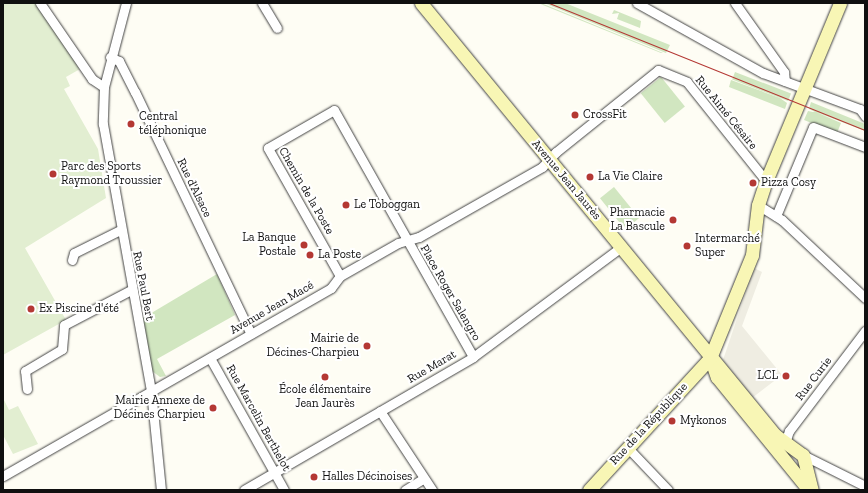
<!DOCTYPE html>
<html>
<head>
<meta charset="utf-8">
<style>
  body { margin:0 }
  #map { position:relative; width:868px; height:493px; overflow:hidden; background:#fefdf4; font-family:"Zilla Slab",serif }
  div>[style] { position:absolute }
  .green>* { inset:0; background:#d1e6c0; transform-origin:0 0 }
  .pitch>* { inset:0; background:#e2eed1 }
  .plaza>* { inset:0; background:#efede2 }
  .roads { filter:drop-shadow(0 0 1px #434343) drop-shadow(0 0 1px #434343) }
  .street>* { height:9px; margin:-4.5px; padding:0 4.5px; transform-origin:4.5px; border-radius:4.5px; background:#fff }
  .secondary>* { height:13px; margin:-6.5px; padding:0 6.5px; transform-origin:6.5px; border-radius:6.5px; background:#f8f6b5 }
  .tram>* { height:1px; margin:-0.5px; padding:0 0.5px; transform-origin:0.5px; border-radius:0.5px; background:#b43834 }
  .dots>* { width:11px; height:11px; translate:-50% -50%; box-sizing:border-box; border:2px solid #fff; border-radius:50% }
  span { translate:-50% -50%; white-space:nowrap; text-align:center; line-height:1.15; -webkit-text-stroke:4px #fff; paint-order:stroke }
  .street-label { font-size:12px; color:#101010 }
  .poi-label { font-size:12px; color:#101010 }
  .left { translate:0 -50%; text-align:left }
  .right { translate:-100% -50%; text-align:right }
  .frame { position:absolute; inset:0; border:4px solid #101010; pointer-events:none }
</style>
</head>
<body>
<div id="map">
  <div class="green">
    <i style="clip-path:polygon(538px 3px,541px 3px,663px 53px,661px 53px)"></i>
    <i style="clip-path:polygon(544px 3px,565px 3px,670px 45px,666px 53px)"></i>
    <i style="clip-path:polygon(614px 10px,641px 21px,640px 28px,617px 19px,619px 13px,612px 14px)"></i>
    <i style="left:735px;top:72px;width:60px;height:8px;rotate:21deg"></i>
    <i style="left:661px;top:77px;width:38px;height:26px;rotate:51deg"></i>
    <i style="clip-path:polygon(731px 80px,780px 98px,787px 103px,785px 109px,729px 87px)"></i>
    <i style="clip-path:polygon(811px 102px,865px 124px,865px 131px,816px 112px,841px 123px,837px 133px,804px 120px,808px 111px,813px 112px,815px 112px,809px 109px)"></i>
    <i style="left:614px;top:187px;width:40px;height:18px;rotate:51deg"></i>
    <i style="clip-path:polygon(217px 274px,235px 315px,157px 359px,166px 376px,160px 377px,152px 371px,143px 318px)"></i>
  </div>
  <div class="pitch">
    <i style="clip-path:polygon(3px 3px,36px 3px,80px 69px,66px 77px,70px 86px,64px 89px,98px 149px,106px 198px,25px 248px,66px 320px,3px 355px)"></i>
    <i style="clip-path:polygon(3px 398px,9px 410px,18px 406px,38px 444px,13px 454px,3px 435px)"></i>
  </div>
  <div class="plaza">
    <i style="clip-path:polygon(754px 268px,762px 272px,742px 326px,782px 375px,752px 398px,723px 360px)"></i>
  </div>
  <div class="roads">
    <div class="street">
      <i style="left:40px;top:3px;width:92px;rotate:55.6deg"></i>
      <i style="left:92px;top:79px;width:14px;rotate:34deg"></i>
      <i style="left:126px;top:3px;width:87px;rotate:104.7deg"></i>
      <i style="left:104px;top:87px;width:37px;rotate:92deg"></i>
      <i style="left:103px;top:124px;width:270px;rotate:79.8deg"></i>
      <i style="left:151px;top:390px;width:100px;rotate:84.3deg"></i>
      <i style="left:262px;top:3px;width:29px;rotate:59deg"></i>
      <i style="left:637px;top:3px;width:144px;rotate:29.1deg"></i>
      <i style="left:763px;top:73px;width:103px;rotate:20.4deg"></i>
      <i style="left:860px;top:109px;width:9px;rotate:54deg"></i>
      <i style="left:735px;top:3px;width:85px;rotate:54.6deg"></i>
      <i style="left:784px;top:72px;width:9px;rotate:84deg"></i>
      <i style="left:110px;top:57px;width:10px;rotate:24deg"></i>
      <i style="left:119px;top:61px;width:35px;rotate:63deg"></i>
      <i style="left:135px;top:92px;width:268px;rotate:64.4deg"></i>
      <i style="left:758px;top:205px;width:28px;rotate:32deg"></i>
      <i style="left:782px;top:220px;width:114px;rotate:43.2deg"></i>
      <i style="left:776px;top:216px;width:96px;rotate:-67.4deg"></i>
      <i style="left:813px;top:127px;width:56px;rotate:21deg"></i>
      <i style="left:72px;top:260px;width:7px;rotate:-74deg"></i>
      <i style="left:74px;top:253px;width:51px;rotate:-26.6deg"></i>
      <i style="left:340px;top:276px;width:147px;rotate:-119.4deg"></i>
      <i style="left:268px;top:148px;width:76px;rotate:-29.9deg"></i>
      <i style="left:334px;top:110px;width:283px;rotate:60.6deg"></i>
      <i style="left:210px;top:358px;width:151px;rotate:60.7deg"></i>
      <i style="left:27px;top:389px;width:18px;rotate:-96deg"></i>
      <i style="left:25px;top:371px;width:43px;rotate:-30.7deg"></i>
      <i style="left:62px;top:349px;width:24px;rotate:-85deg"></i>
      <i style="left:64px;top:325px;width:76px;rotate:-27.6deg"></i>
      <i style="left:380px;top:411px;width:95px;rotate:56.6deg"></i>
      <i style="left:785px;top:443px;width:13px;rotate:-72deg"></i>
      <i style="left:789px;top:431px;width:126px;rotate:-52.8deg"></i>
      <i style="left:628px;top:448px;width:58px;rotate:46.4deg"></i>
      <i style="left:803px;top:455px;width:69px;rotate:26.6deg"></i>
      <i style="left:3px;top:476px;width:378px;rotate:-29.8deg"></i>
      <i style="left:331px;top:288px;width:15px;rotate:-53deg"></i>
      <i style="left:340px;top:276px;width:67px;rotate:-29.6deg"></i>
      <i style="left:398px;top:243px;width:22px;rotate:-16deg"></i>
      <i style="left:419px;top:237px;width:142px;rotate:-29.6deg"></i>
      <i style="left:542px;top:167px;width:21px;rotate:-47deg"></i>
      <i style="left:556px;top:152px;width:131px;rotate:-38.8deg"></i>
      <i style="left:658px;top:70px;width:31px;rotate:22deg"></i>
      <i style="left:687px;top:82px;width:127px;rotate:51.4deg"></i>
      <i style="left:244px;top:490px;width:265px;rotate:-30.1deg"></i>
      <i style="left:473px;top:357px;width:184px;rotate:-36.6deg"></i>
      <i style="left:405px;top:490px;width:22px;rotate:-32deg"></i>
    </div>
    <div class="secondary">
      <i style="left:421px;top:3px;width:559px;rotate:50.67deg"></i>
      <i style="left:775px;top:435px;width:34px;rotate:36deg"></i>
      <i style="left:803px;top:455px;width:36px;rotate:76deg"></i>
      <i style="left:711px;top:360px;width:18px;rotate:71deg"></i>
      <i style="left:717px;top:377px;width:144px;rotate:50.9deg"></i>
      <i style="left:589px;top:490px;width:179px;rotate:-47.5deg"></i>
      <i style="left:710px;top:358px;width:111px;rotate:-67.8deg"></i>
      <i style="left:752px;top:255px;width:50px;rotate:-83.2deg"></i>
      <i style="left:758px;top:205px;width:25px;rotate:-72deg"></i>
      <i style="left:766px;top:181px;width:193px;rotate:-67.4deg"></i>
    </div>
  </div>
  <div class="tram">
    <i style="left:549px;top:3px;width:341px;rotate:21.9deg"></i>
  </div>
  <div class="dots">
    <i style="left:575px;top:115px;background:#b43834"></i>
    <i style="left:131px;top:124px;background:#b43834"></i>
    <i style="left:53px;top:174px;background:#b43834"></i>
    <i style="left:590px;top:177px;background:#b43834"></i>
    <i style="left:753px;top:183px;background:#b43834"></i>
    <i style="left:346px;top:205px;background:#b43834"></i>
    <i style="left:673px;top:220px;background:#b43834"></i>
    <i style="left:304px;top:245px;background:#b43834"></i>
    <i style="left:687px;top:246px;background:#b43834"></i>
    <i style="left:310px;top:255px;background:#b43834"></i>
    <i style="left:31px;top:309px;background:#b43834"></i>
    <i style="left:367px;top:346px;background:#b43834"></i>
    <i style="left:786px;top:376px;background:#b43834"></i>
    <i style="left:325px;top:377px;background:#b43834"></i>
    <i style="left:213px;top:408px;background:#b43834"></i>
    <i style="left:672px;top:421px;background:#b43834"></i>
    <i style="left:314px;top:477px;background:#b43834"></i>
  </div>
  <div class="street-label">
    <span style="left:726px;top:113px;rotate:51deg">Rue Aimé Césaire</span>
    <span style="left:566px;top:180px;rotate:50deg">Avenue Jean Jaurès</span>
    <span style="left:194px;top:188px;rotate:64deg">Rue d'Alsace</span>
    <span style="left:306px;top:191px;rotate:60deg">Chemin de la Poste</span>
    <span style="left:143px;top:286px;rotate:79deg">Rue Paul Bert</span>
    <span style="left:450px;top:293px;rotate:60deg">Place Roger Salengro</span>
    <span style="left:272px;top:308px;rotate:-30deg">Avenue Jean Macé</span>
    <span style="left:432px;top:367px;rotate:-30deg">Rue Marat</span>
    <span style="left:814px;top:379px;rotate:-53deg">Rue Curie</span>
    <span style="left:258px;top:418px;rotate:61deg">Rue Marcelin Berthelot</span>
    <span style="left:649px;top:424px;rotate:-47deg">Rue de la République</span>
  </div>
  <div class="poi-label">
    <span class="left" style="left:583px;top:115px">CrossFit</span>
    <span class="left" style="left:139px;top:124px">Central<br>téléphonique</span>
    <span class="left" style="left:61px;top:174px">Parc des Sports<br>Raymond Troussier</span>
    <span class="left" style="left:598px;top:177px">La Vie Claire</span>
    <span class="left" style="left:761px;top:183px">Pizza Cosy</span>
    <span class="left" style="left:354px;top:205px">Le Toboggan</span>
    <span class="right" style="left:665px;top:220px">Pharmacie<br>La Bascule</span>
    <span class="right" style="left:296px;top:245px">La Banque<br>Postale</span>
    <span class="left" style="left:695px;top:246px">Intermarché<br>Super</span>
    <span class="left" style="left:318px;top:255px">La Poste</span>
    <span class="left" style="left:39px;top:309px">Ex Piscine d'été</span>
    <span class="right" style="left:359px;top:346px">Mairie de<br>Décines-Charpieu</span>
    <span class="right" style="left:778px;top:376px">LCL</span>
    <span style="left:325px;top:397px">École élémentaire<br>Jean Jaurès</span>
    <span class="right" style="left:205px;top:408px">Mairie Annexe de<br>Décines Charpieu</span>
    <span class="left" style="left:680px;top:421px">Mykonos</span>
    <span class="left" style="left:322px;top:477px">Halles Décinoises</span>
  </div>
  <div class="frame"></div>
</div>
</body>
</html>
